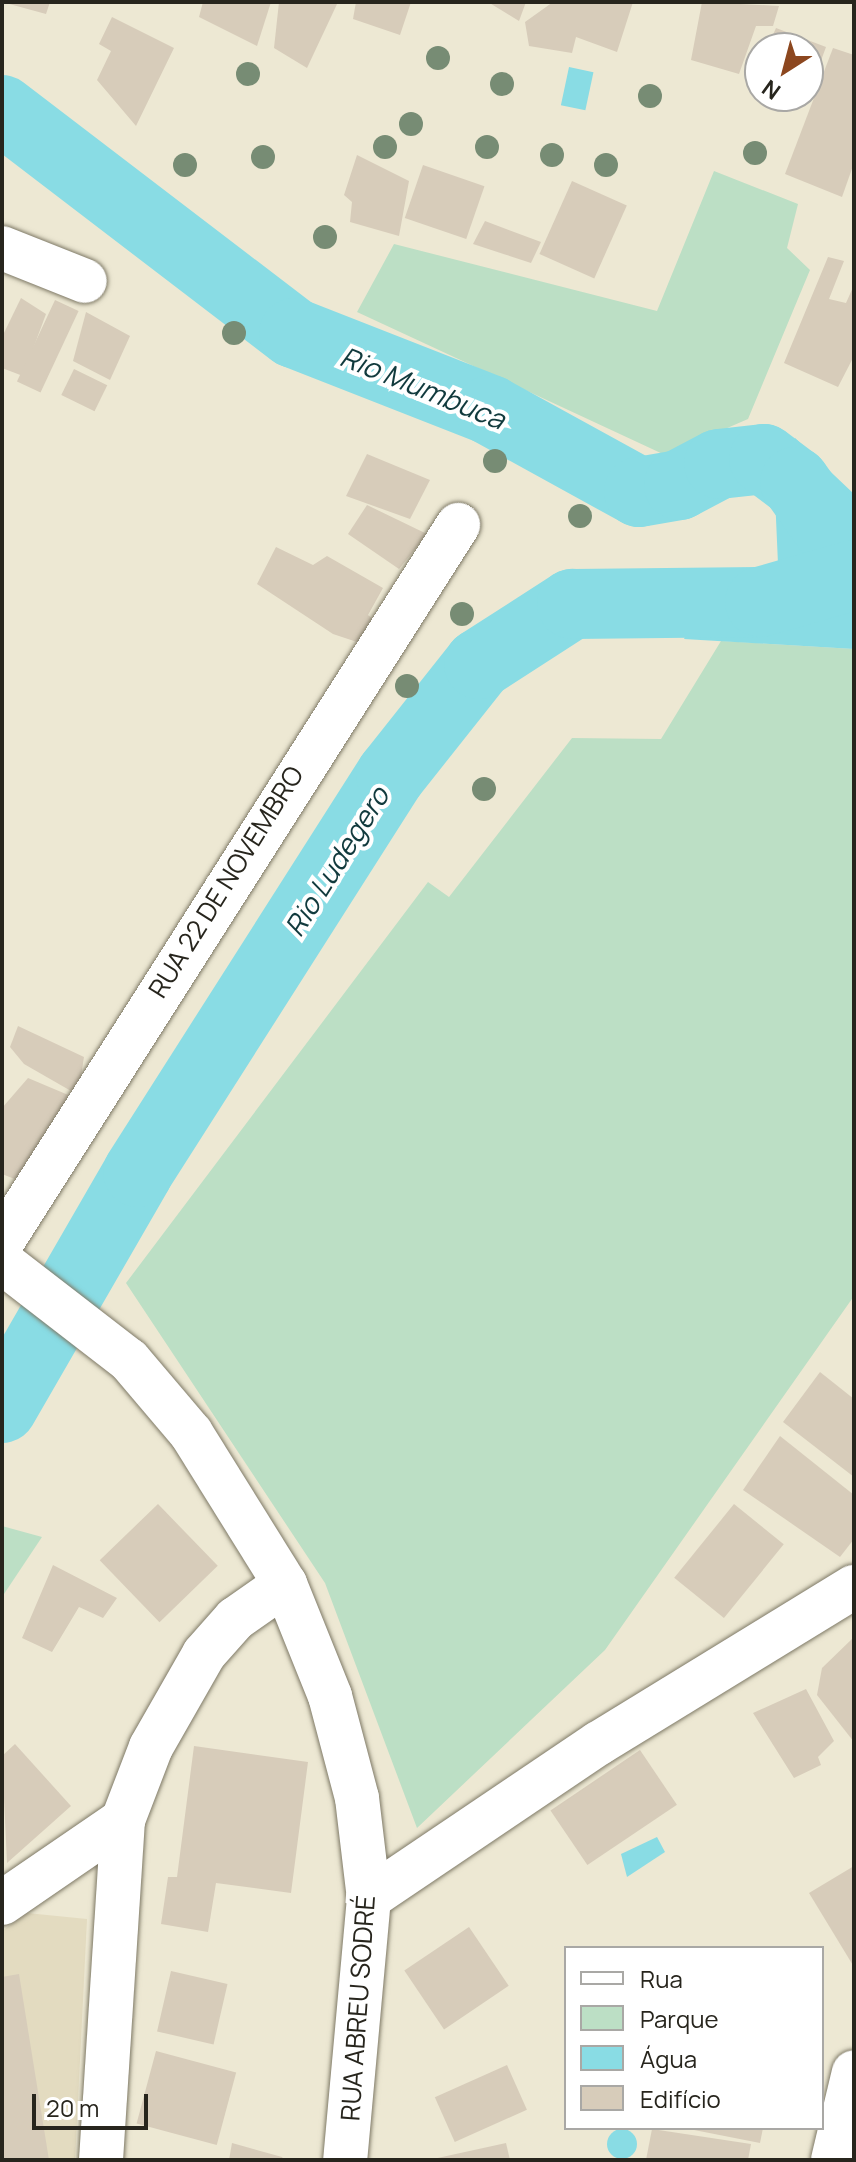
<!DOCTYPE html>
<html>
<head>
<meta charset="utf-8">
<style>
  body { margin:0 }
  #map { position:relative; width:856px; height:2162px; overflow:hidden; background:#ede8d3; font-family:Manrope,sans-serif }
  div>[style] { position:absolute }
  .built>* { inset:0; background:#e3dbc0 }
  .green>* { inset:0; background:#bcdfc5 }
  .water>* { inset:0; background:#89dce4; transform-origin:0 0 }
  .round { border-radius:50% }
  .river>* { height:70px; margin:-35px; padding:0 35px; transform-origin:35px; border-radius:35px; background:#89dce4 }
  .building>* { inset:0; background:#d7ccba; transform-origin:0 0 }
  .roads { filter:drop-shadow(0 0 2px #7e7966) drop-shadow(0 0 2px #7e7966) }
  .minor>* { height:44px; margin:-22px; padding:0 22px; transform-origin:22px; border-radius:22px; background:#fff }
  .secondary>* { height:44px; margin:-22px; padding:0 22px; transform-origin:22px; border-radius:22px; background:#fff }
  .trees>* { width:24px; height:24px; margin:-12px; border-radius:50%; background:#778c74 }
  span { translate:-50% -50%; white-space:nowrap; text-align:center; line-height:1.15; -webkit-text-stroke:8px #fff; paint-order:stroke }
  .street-label { font-size:26px; color:#27251d }
  .water-label { font-size:28px; color:#113a3d; font-style:italic }
  .frame { position:absolute; inset:0; border:4px solid #27251d; pointer-events:none }
  .legend { position:absolute; left:564px; top:1946px; width:260px; height:184px; box-sizing:border-box; background:#fff; border:2px solid #a9a8a5; margin:0; padding:10px 14px; list-style:none; font-size:24px; color:#27251d }
  .legend li { display:flex; align-items:center; gap:16px; height:40px }
  .legend b { width:40px; border:2px solid #a9a8a5 }
  .north { position:absolute; left:744px; top:32px; width:80px; height:80px; box-sizing:border-box; background:#fff; border:2px solid #a9a8a5; border-radius:50%; rotate:216deg; font-size:22px; font-weight:700; line-height:32px; text-align:center; color:#27251d }
  .north::after { content:''; display:block; margin:auto; width:28px; height:36px; background:#8c471f; clip-path:polygon(50% 0,100% 100%,50% 72%,0 100%) }
  .scale { position:absolute; left:32px; top:2094px; width:116px; height:36px; box-sizing:border-box; border:4px solid #27251d; border-top:0; padding-left:10px; font-size:24px; line-height:28px; white-space:nowrap; color:#27251d; -webkit-text-stroke:6px #fff; paint-order:stroke }
</style>
</head>
<body>
<div id="map">
  <div class="built">
    <i style="clip-path:polygon(27px 1913px,87px 1919px,75px 2160px,2px 2160px,2px 1931px)"></i>
  </div>
  <div class="green">
    <i style="clip-path:polygon(714px 171px,798px 204px,787px 248px,810px 270px,748px 419px,665px 455px,357px 312px,394px 244px,657px 311px)"></i>
    <i style="clip-path:polygon(721px 641px,854px 649px,854px 1296px,605px 1650px,417px 1828px,325px 1583px,126px 1283px,428px 882px,449px 897px,572px 738px,661px 739px)"></i>
    <i style="clip-path:polygon(2px 1526px,42px 1537px,2px 1597px)"></i>
  </div>
  <div class="water">
    <i style="left:569px;top:67px;width:25px;height:39px;rotate:12deg"></i>
    <i style="clip-path:polygon(795px 438px,854px 494px,854px 649px,684px 639px,710px 587px,778px 564px,775px 496px)"></i>
    <i style="clip-path:polygon(657px 1837px,665px 1852px,627px 1877px,621px 1854px)"></i>
    <i class="round" style="left:607px;top:2129px;width:30px;height:30px"></i>
  </div>
  <div class="river">
    <i style="left:2px;top:110px;width:367px;rotate:37.4deg"></i>
    <i style="left:294px;top:333px;width:211px;rotate:21.4deg"></i>
    <i style="left:490px;top:410px;width:170px;rotate:28.8deg"></i>
    <i style="left:639px;top:492px;width:41px;rotate:-9.9deg"></i>
    <i style="left:679px;top:485px;width:45px;rotate:-27.7deg"></i>
    <i style="left:719px;top:464px;width:45px;rotate:-6.3deg"></i>
    <i style="left:764px;top:459px;width:39px;rotate:37deg"></i>
    <i style="left:795px;top:482px;width:77px;rotate:54.5deg"></i>
    <i style="left:2px;top:1408px;width:272px;rotate:-60deg"></i>
    <i style="left:138px;top:1172px;width:471px;rotate:-57.5deg"></i>
    <i style="left:391px;top:775px;width:142px;rotate:-51.6deg"></i>
    <i style="left:479px;top:664px;width:111px;rotate:-32.8deg"></i>
    <i style="left:572px;top:604px;width:188px;rotate:-0.6deg"></i>
    <i style="left:760px;top:602px;width:98px;rotate:-16deg"></i>
  </div>
  <div class="building">
    <i style="clip-path:polygon(2px 2px,50px 2px,46px 14px)"></i>
    <i style="clip-path:polygon(203px 2px,271px 2px,257px 46px,199px 17px)"></i>
    <i style="clip-path:polygon(279px 2px,338px 2px,307px 68px,274px 48px)"></i>
    <i style="clip-path:polygon(356px 2px,411px 2px,400px 35px,353px 19px)"></i>
    <i style="clip-path:polygon(488px 2px,526px 2px,519px 21px)"></i>
    <i style="clip-path:polygon(553px 2px,633px 2px,617px 52px,576px 37px,572px 53px,529px 46px,525px 22px)"></i>
    <i style="clip-path:polygon(702px 2px,779px 6px,773px 26px,756px 26px,739px 74px,691px 60px)"></i>
    <i style="clip-path:polygon(112px 17px,174px 48px,136px 126px,97px 80px,111px 51px,99px 44px)"></i>
    <i style="clip-path:polygon(776px 28px,826px 47px,808px 96px,808px 48px,767px 48px)"></i>
    <i style="clip-path:polygon(833px 48px,854px 55px,854px 163px,842px 197px,785px 174px)"></i>
    <i style="clip-path:polygon(357px 155px,409px 181px,399px 236px,350px 222px,352px 202px,344px 195px)"></i>
    <i style="left:423px;top:165px;width:65px;height:56px;rotate:19deg"></i>
    <i style="left:572px;top:181px;width:60px;height:80px;rotate:24deg"></i>
    <i style="clip-path:polygon(485px 221px,541px 242px,531px 263px,473px 244px)"></i>
    <i style="clip-path:polygon(828px 257px,844px 261px,829px 299px,846px 303px,854px 285px,854px 356px,838px 387px,784px 363px)"></i>
    <i style="clip-path:polygon(21px 298px,46px 314px,23px 376px,2px 368px,2px 337px)"></i>
    <i style="left:55px;top:300px;width:26px;height:90px;rotate:25deg"></i>
    <i style="clip-path:polygon(86px 312px,130px 336px,110px 380px,73px 361px)"></i>
    <i style="left:74px;top:369px;width:37px;height:29px;rotate:26deg"></i>
    <i style="clip-path:polygon(367px 454px,430px 480px,410px 519px,346px 496px)"></i>
    <i style="clip-path:polygon(367px 505px,427px 534px,399px 569px,348px 534px)"></i>
    <i style="clip-path:polygon(276px 547px,313px 565px,327px 556px,383px 588px,368px 615px,382px 626px,369px 646px,333px 634px,257px 584px)"></i>
    <i style="clip-path:polygon(18px 1026px,84px 1057px,78px 1095px,24px 1064px,10px 1047px)"></i>
    <i style="clip-path:polygon(28px 1078px,73px 1097px,30px 1185px,2px 1174px,2px 1108px)"></i>
    <i style="clip-path:polygon(820px 1372px,854px 1399px,854px 1477px,783px 1422px)"></i>
    <i style="clip-path:polygon(780px 1436px,854px 1495px,854px 1539px,840px 1557px,743px 1490px)"></i>
    <i style="left:158px;top:1504px;width:86px;height:81px;rotate:46deg"></i>
    <i style="left:734px;top:1504px;width:64px;height:95px;rotate:39deg"></i>
    <i style="clip-path:polygon(53px 1565px,117px 1598px,103px 1618px,79px 1607px,52px 1652px,22px 1638px)"></i>
    <i style="clip-path:polygon(854px 1637px,854px 1742px,817px 1695px,822px 1668px)"></i>
    <i style="clip-path:polygon(806px 1689px,834px 1741px,818px 1757px,821px 1765px,794px 1778px,753px 1713px)"></i>
    <i style="clip-path:polygon(15px 1744px,71px 1806px,7px 1863px,2px 1756px)"></i>
    <i style="clip-path:polygon(194px 1746px,308px 1762px,291px 1893px,216px 1883px,208px 1932px,161px 1924px,168px 1877px,177px 1877px)"></i>
    <i style="left:640px;top:1750px;width:66px;height:108px;rotate:56deg"></i>
    <i style="clip-path:polygon(854px 1866px,854px 1967px,809px 1893px)"></i>
    <i style="left:469px;top:1927px;width:71px;height:78px;rotate:56deg"></i>
    <i style="left:171px;top:1971px;width:58px;height:62px;rotate:13deg"></i>
    <i style="clip-path:polygon(19px 1974px,49px 2160px,2px 2160px,2px 1977px)"></i>
    <i style="left:156px;top:2051px;width:83px;height:75px;rotate:15deg"></i>
    <i style="left:507px;top:2065px;width:49px;height:79px;rotate:66deg"></i>
    <i style="clip-path:polygon(684px 2128px,763px 2128px,760px 2143px)"></i>
    <i style="clip-path:polygon(652px 2129px,751px 2144px,748px 2160px,646px 2160px)"></i>
    <i style="clip-path:polygon(232px 2143px,282px 2157px,284px 2160px,229px 2160px)"></i>
    <i style="clip-path:polygon(506px 2143px,510px 2160px,433px 2160px,433px 2159px)"></i>
  </div>
  <div class="roads">
    <div class="minor">
      <i style="left:2px;top:248px;width:89px;rotate:21.7deg"></i>
      <i style="left:2px;top:1242px;width:850px;rotate:-57.54deg"></i>
      <i style="left:369px;top:1898px;width:277px;rotate:-34deg"></i>
      <i style="left:599px;top:1743px;width:299px;rotate:-31.5deg"></i>
      <i style="left:2px;top:1903px;width:147px;rotate:-34.4deg"></i>
      <i style="left:123px;top:1820px;width:78px;rotate:-69deg"></i>
      <i style="left:151px;top:1747px;width:107px;rotate:-60.3deg"></i>
      <i style="left:204px;top:1654px;width:47px;rotate:-48.5deg"></i>
      <i style="left:235px;top:1619px;width:61px;rotate:-35deg"></i>
      <i style="left:101px;top:2160px;width:341px;rotate:-86.3deg"></i>
      <i style="left:833px;top:2160px;width:90px;rotate:-76.6deg"></i>
    </div>
    <div class="secondary">
      <i style="left:2px;top:1262px;width:160px;rotate:37.7deg"></i>
      <i style="left:129px;top:1360px;width:96px;rotate:49.7deg"></i>
      <i style="left:191px;top:1433px;width:178px;rotate:58.1deg"></i>
      <i style="left:285px;top:1584px;width:121px;rotate:68.1deg"></i>
      <i style="left:330px;top:1696px;width:106px;rotate:75.2deg"></i>
      <i style="left:357px;top:1798px;width:101px;rotate:83.2deg"></i>
      <i style="left:369px;top:1898px;width:263px;rotate:95.2deg"></i>
    </div>
  </div>
  <div class="trees">
    <i style="left:438px;top:58px"></i>
    <i style="left:248px;top:74px"></i>
    <i style="left:502px;top:84px"></i>
    <i style="left:650px;top:96px"></i>
    <i style="left:411px;top:124px"></i>
    <i style="left:385px;top:147px"></i>
    <i style="left:487px;top:147px"></i>
    <i style="left:755px;top:153px"></i>
    <i style="left:552px;top:155px"></i>
    <i style="left:263px;top:157px"></i>
    <i style="left:185px;top:165px"></i>
    <i style="left:606px;top:165px"></i>
    <i style="left:325px;top:237px"></i>
    <i style="left:234px;top:333px"></i>
    <i style="left:495px;top:461px"></i>
    <i style="left:580px;top:516px"></i>
    <i style="left:462px;top:614px"></i>
    <i style="left:407px;top:686px"></i>
    <i style="left:484px;top:789px"></i>
  </div>
  <div class="street-label">
    <span style="left:226px;top:882px;rotate:-58deg">RUA 22 DE NOVEMBRO</span>
    <span style="left:358px;top:2008px;rotate:-86deg">RUA ABREU SODRÉ</span>
  </div>
  <div class="water-label">
    <span style="left:423px;top:387px;rotate:22deg">Rio Mumbuca</span>
    <span style="left:336px;top:861px;rotate:-58deg">Rio Ludegero</span>
  </div>
  <div class="frame"></div>
  <ul class="legend">
  <li><b style="height:10px;background:#fff"></b>Rua</li>
  <li><b style="height:22px;background:#bcdfc5"></b>Parque</li>
  <li><b style="height:22px;background:#89dce4"></b>Água</li>
  <li><b style="height:22px;background:#d7ccba"></b>Edifício</li>
  </ul>
  <div class="north">N</div>
  <div class="scale">20 m</div>
</div>
</body>
</html>
